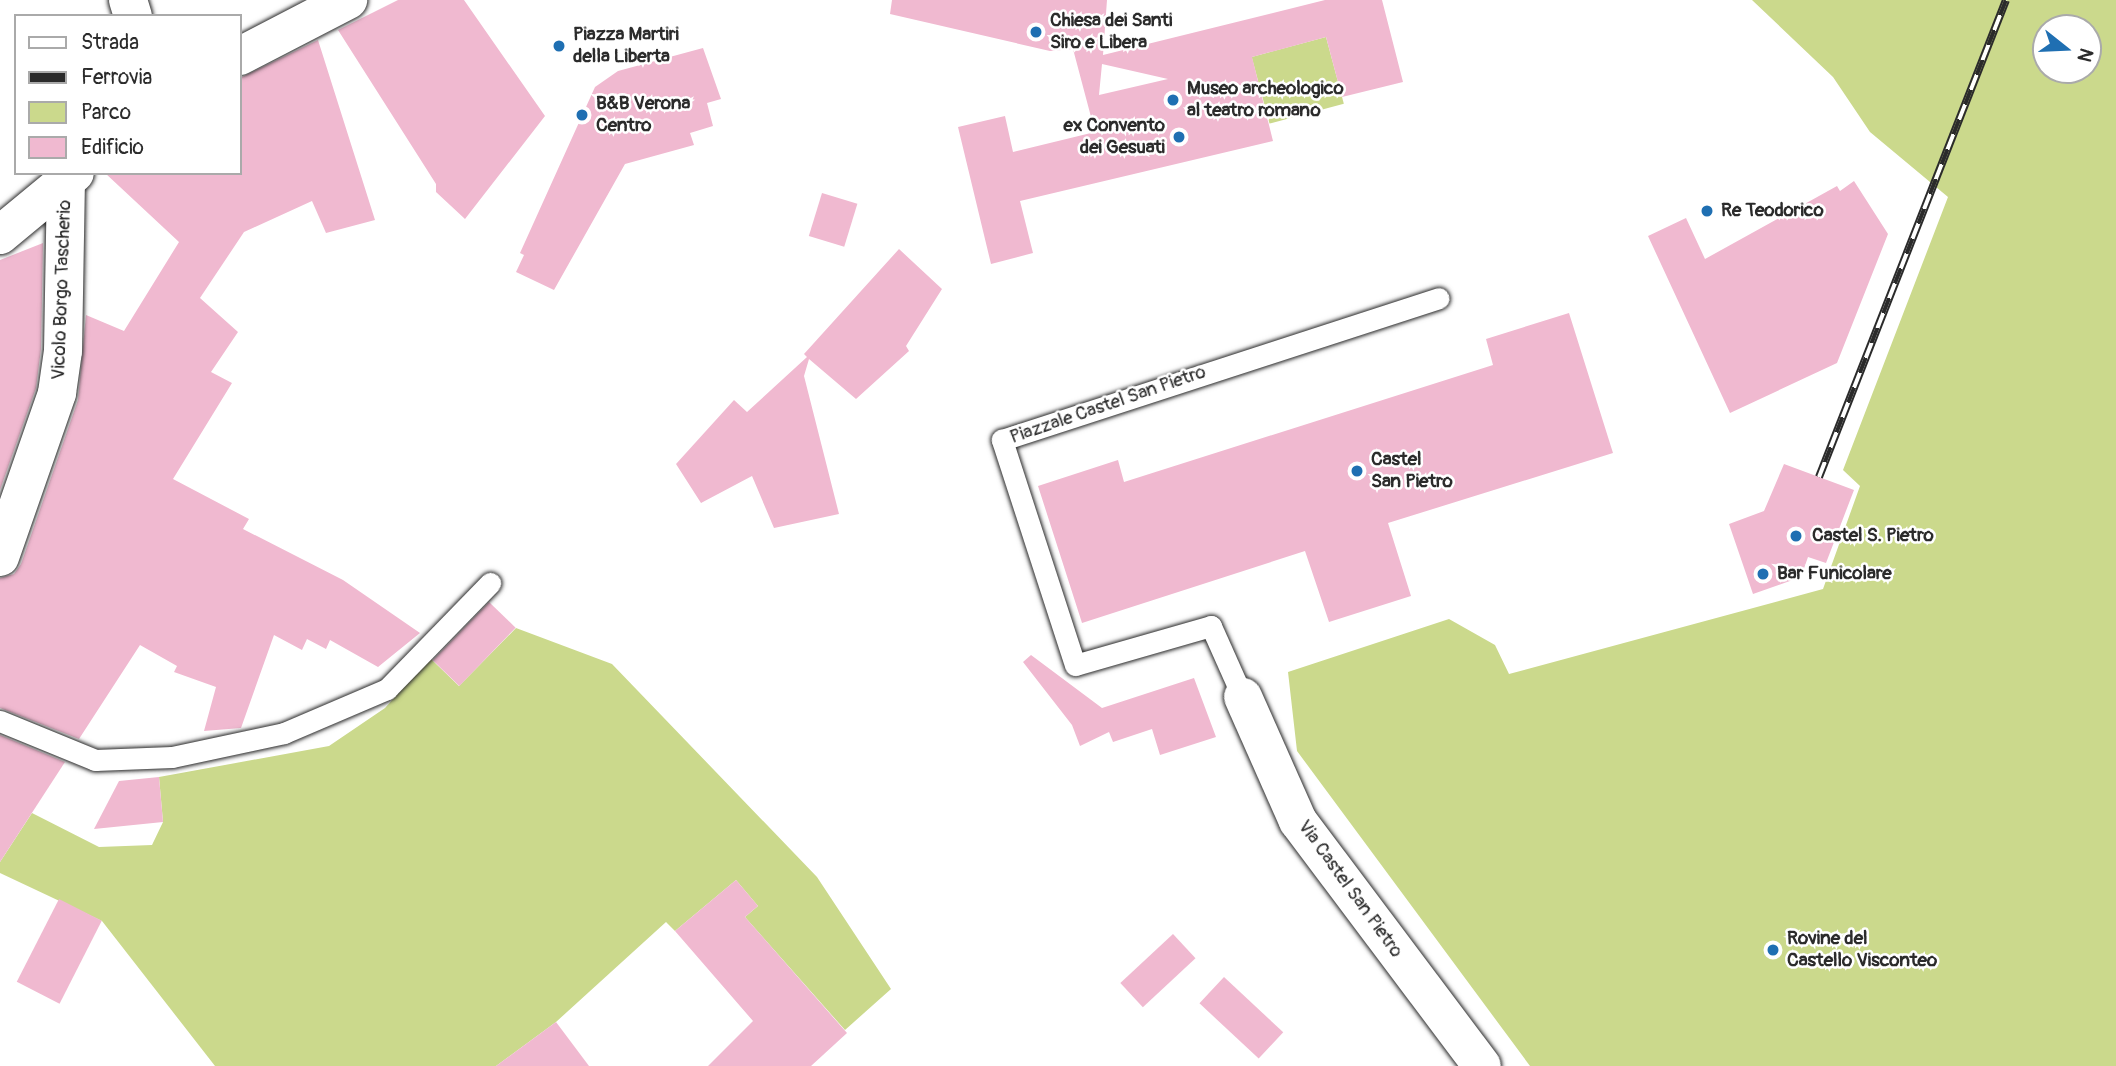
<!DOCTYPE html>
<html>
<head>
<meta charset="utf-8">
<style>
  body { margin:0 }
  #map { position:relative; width:2116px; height:1066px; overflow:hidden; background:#fff; font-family:Pangolin,sans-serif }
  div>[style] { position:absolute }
  .green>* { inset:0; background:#cbd98c; transform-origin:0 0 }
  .building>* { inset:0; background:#f0b9d0; transform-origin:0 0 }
  .roads { filter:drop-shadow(0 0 2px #2b2b2b) drop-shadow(0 0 2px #2b2b2b) }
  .lane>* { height:21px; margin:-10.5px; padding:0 10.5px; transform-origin:10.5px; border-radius:10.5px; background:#fff }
  .street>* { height:38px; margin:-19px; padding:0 19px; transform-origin:19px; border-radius:19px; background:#fff }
  .secondary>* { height:38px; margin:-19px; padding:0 19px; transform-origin:19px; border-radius:19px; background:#fff }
  .rail>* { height:8px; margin-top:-4px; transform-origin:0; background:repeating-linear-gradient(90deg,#fff 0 16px,#2b2b2b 0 32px); box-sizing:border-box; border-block:2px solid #2b2b2b }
  .dots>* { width:19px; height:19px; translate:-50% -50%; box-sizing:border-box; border:4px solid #fff; border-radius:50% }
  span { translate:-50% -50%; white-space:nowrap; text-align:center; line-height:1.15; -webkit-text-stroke:5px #fff; paint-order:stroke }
  .poi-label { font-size:19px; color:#2b2b2b; font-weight:700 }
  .left { translate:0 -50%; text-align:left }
  .right { translate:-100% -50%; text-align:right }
  .street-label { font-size:19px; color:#2b2b2b }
  .legend { position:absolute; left:14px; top:14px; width:228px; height:161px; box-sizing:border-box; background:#fff; border:2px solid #aaa; margin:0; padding:9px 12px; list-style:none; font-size:21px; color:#2b2b2b }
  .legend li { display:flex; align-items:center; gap:14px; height:35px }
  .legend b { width:35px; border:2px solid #aaa }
  .north { position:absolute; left:2032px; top:14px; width:70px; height:70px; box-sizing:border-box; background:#fff; border:2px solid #aaa; border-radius:50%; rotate:108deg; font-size:19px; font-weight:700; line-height:28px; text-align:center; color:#2b2b2b }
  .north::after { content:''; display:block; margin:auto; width:24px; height:32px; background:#1f6fb2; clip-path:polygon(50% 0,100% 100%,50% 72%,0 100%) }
</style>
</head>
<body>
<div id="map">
  <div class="green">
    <i style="clip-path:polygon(evenodd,1752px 0,2116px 0,2116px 1066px,1530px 1066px,1297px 751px,1288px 672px,1449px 619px,1495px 645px,1509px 674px,1823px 589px,1860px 486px,1843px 470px,1948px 197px,1870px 132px,1833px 77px,1752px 0,2088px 28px,2088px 70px,2046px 70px,2046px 28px,2088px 28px)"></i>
    <i style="left:1326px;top:37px;width:69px;height:77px;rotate:75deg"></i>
    <i style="clip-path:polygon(516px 628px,612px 664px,817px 877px,891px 989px,845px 1030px,745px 917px,758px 906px,736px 880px,675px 931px,666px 922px,556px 1022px,496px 1066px,215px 1066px,102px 921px,0 873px,0 862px,32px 813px,99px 847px,152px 845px,163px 822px,159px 777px,329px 746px,385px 708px,430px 658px,459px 686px)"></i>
  </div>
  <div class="building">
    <i style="clip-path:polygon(398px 0,464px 0,545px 116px,465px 219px,436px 192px,436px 184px,338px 30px)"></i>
    <i style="clip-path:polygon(evenodd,892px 0,1107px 0,1103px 55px,1325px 0,1382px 0,1403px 82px,1342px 97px,1326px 37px,1252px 57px,1273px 141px,1020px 201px,1033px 253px,991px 264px,958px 127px,1005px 116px,1013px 152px,1095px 132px,1073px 49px,1050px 51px,890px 14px,892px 0,1102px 64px,1168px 79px,1099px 95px,1102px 64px)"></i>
    <i style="clip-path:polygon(318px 40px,375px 220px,326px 233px,312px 201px,244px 232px,200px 298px,238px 332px,211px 372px,232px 383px,173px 479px,249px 519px,243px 529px,343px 580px,420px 633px,378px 667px,330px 640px,326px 649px,307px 639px,302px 650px,274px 635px,241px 728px,204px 731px,216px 687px,174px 672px,177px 666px,140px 645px,79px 739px,0 708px,0 578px,14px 574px,21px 564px,78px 400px,86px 315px,124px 331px,179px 242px,105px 173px,240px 173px,240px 78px)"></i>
    <i style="clip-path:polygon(703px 48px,721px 99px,707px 103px,713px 126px,690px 133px,694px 145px,625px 164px,554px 290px,516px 272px,524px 255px,520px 253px,595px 87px,618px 71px)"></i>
    <i style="clip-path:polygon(1854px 181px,1888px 234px,1837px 363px,1730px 413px,1648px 236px,1686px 218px,1705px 259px,1837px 186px,1840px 191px)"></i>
    <i style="left:822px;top:193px;width:37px;height:45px;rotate:17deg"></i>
    <i style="clip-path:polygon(43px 243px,41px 349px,36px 388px,0 490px,0 260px)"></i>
    <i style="clip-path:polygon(899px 249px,942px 289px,906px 346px,909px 351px,856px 399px,809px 359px,804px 376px,839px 514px,774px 528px,752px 476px,701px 503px,676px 464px,734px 400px,747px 412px,807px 357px,804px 354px)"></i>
    <i style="clip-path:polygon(1569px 313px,1613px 453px,1388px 523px,1411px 596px,1329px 622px,1305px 551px,1082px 623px,1038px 486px,1118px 460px,1124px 482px,1493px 365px,1486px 339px)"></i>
    <i style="clip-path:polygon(1784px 464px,1854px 490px,1826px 563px,1808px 557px,1801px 577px,1753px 594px,1729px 524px,1764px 511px)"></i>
    <i style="left:489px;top:602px;width:37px;height:81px;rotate:44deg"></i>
    <i style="clip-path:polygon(1031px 655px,1102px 708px,1194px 678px,1216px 737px,1160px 755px,1152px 729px,1113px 742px,1109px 732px,1080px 746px,1072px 725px,1023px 662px)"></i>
    <i style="clip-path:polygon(0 735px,65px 762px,0 862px)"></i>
    <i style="clip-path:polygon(159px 777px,163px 822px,94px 829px,119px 781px)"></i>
    <i style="clip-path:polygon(736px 880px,758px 906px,745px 917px,847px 1033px,811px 1066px,708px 1066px,753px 1021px,675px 931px)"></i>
    <i style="left:59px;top:899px;width:48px;height:93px;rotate:27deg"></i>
    <i style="left:1173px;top:934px;width:33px;height:72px;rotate:47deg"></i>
    <i style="left:1224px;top:977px;width:81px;height:36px;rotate:43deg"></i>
    <i style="clip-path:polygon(556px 1022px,589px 1066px,496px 1066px)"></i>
  </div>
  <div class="roads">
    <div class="lane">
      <i style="left:1239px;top:689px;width:69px;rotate:-114deg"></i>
      <i style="left:1211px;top:626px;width:141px;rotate:164deg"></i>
      <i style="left:1075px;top:665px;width:237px;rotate:-108deg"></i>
      <i style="left:1002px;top:440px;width:459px;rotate:-18deg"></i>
      <i style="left:0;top:721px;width:103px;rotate:22.3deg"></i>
      <i style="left:95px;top:760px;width:77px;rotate:-2.2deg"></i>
      <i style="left:172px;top:757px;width:115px;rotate:-12.1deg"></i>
      <i style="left:284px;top:733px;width:112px;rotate:-23.1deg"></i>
      <i style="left:387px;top:689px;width:148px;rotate:-45.8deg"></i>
    </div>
    <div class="street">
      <i style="left:128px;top:0;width:17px;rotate:73deg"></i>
      <i style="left:0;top:557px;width:174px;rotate:-70.8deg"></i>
      <i style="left:57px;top:393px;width:42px;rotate:-81.9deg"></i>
      <i style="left:63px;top:351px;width:170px;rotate:-89deg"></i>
      <i style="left:1243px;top:697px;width:136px;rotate:66.1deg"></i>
      <i style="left:1298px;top:821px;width:306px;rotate:53.1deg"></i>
    </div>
    <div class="secondary">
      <i style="left:240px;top:56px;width:122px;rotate:-27.4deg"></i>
      <i style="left:0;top:235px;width:97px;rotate:-39.6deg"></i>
    </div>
  </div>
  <div class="rail">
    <i style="left:1819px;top:477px;width:512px;rotate:-68.59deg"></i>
  </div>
  <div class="dots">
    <i style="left:1036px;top:32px;background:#1f6fb2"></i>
    <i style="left:559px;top:46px;background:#1f6fb2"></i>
    <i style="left:1173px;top:100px;background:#1f6fb2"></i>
    <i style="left:582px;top:115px;background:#1f6fb2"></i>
    <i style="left:1179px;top:137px;background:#1f6fb2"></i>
    <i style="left:1707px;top:211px;background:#1f6fb2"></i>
    <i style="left:1357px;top:471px;background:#1f6fb2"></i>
    <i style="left:1796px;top:536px;background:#1f6fb2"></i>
    <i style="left:1763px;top:574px;background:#1f6fb2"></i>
    <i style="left:1773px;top:950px;background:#1f6fb2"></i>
  </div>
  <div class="poi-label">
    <span class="left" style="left:1050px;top:32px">Chiesa dei Santi<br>Siro e Libera</span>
    <span class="left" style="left:573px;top:46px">Piazza Martiri<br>della Liberta</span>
    <span class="left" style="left:1187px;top:100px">Museo archeologico<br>al teatro romano</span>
    <span class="left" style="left:596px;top:115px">B&amp;B Verona<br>Centro</span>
    <span class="right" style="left:1165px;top:137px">ex Convento<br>dei Gesuati</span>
    <span class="left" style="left:1721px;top:211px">Re Teodorico</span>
    <span class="left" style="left:1371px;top:471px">Castel<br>San Pietro</span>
    <span class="left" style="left:1812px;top:536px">Castel S. Pietro</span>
    <span class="left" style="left:1777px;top:574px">Bar Funicolare</span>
    <span class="left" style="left:1787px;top:950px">Rovine del<br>Castello Visconteo</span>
  </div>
  <div class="street-label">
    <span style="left:62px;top:290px;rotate:-88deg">Vicolo Borgo Tascherio</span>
    <span style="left:1108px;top:405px;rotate:-19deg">Piazzale Castel San Pietro</span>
    <span style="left:1350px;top:889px;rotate:54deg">Via Castel San Pietro</span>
  </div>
  <ul class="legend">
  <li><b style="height:9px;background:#fff"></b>Strada</li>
  <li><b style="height:9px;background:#2b2b2b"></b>Ferrovia</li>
  <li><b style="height:19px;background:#cbd98c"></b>Parco</li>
  <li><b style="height:19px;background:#f0b9d0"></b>Edificio</li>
  </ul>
  <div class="north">N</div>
</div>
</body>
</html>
